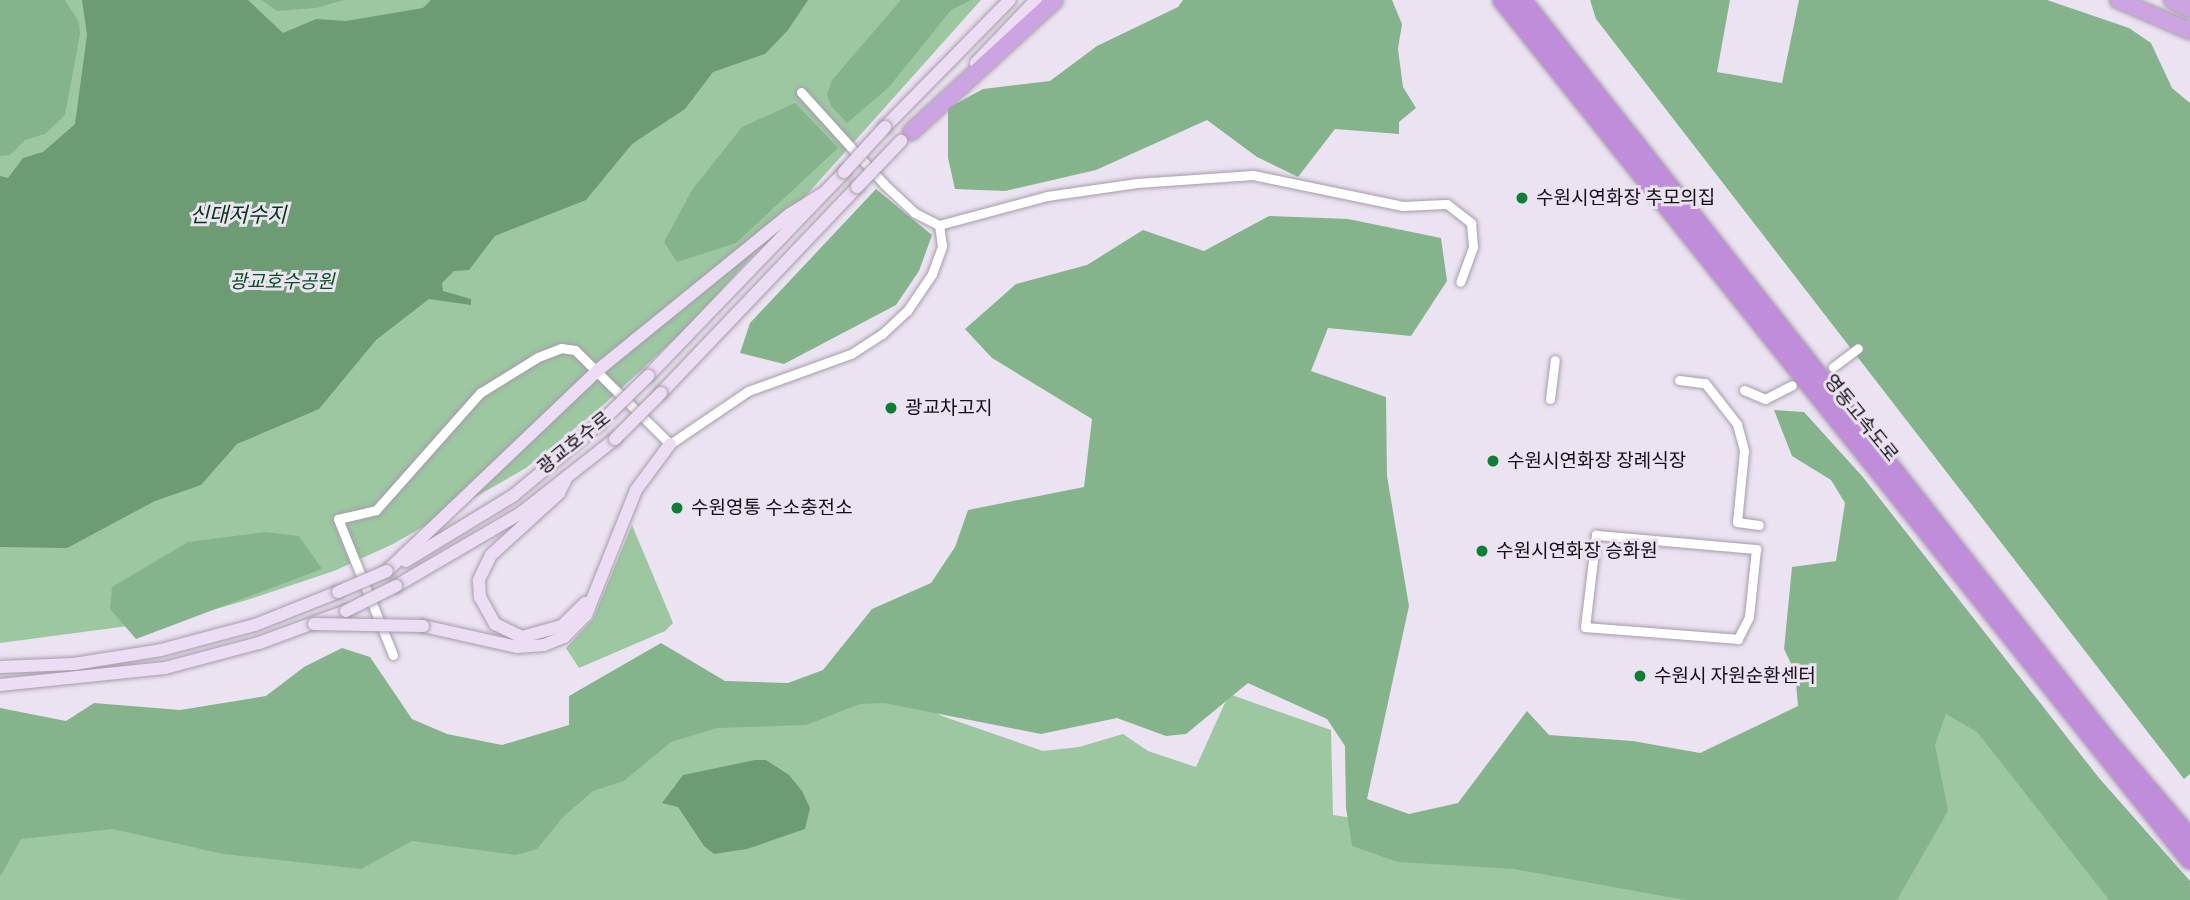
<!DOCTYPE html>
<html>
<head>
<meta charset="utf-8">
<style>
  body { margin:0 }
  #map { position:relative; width:2190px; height:900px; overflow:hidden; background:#ece3f2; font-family:"Source Serif 4","Noto Sans KR",serif }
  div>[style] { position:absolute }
  .green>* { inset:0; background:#9cc7a1 }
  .forest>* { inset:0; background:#85b48c }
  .water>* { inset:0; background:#6d9b74 }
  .roads { filter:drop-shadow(0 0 2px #a69dab) drop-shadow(0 0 2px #a69dab) }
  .minor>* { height:9px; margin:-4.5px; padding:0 4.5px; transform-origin:4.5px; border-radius:4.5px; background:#fff }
  .secondary>* { height:12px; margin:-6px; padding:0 6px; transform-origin:6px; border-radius:6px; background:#ecddf4 }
  .trunk>* { height:16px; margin:-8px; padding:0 8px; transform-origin:8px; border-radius:8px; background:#cca4e2 }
  .motorway>* { height:18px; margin:-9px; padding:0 9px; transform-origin:9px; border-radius:9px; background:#bf8dda }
  .bridges { filter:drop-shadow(0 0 2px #a69dab) drop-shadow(0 0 2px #a69dab) }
  .secondary-bridge>* { height:12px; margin:-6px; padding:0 6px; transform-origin:6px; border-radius:6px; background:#ecddf4 }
  .dots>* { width:19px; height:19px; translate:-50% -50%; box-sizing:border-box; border:4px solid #ece3f2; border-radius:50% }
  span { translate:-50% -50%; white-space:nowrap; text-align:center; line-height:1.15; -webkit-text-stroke:6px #ece3f2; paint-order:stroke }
  .poi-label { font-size:19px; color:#120e13 }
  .left { translate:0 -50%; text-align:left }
  .park-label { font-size:19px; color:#03501e; font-style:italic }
  .street-label { font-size:19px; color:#120e13 }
  .water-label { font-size:21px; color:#003610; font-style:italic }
</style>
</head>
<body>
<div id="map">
  <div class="green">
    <i style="clip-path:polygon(0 0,981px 0,691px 324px,601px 407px,526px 468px,393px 544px,334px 571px,247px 600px,181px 619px,0 643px)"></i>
    <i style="clip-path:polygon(632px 525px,673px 623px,665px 631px,579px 668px,566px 648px,593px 619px)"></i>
    <i style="clip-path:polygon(1949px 686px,2190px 900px,0 900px,0 820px,444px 753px,902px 693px,942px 716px,1043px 751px,1079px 747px,1123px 734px,1148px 751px,1196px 767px,1229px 694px,1331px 730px,1333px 815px,1478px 837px)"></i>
  </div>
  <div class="forest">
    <i style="clip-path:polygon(0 0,65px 0,79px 22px,80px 34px,65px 115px,45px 134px,25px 140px,10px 155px,0 156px)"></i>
    <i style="clip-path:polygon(262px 0,344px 0,316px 8px,277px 11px)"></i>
    <i style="clip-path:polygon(901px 0,971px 0,951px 10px,889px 87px,847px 123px,831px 106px,827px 94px,832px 80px)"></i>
    <i style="clip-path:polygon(1183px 0,1392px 0,1402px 24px,1398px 49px,1403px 87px,1416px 108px,1399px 122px,1399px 134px,1335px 129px,1298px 177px,1257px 157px,1207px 120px,1096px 170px,1005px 191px,955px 189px,948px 158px,948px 108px,983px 89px,1050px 81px,1097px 46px,1178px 7px)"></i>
    <i style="clip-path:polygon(1590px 0,1730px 0,1717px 72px,1782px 83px,1799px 0,2047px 0,2129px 28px,2151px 43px,2172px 88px,2190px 103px,2190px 774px,2184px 779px,1596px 19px)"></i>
    <i style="clip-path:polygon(795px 103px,838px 148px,736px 243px,677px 262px,664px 242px,692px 190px,742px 127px)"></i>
    <i style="clip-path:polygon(876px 189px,932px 235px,919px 271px,896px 305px,784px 364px,740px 353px,750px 323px)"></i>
    <i style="clip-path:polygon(1269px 216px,1348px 219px,1441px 238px,1447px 281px,1411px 336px,1328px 328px,1311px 371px,1386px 397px,1387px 476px,1409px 606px,1367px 799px,1409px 814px,1458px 803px,1527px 711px,1549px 735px,1633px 741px,1700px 753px,1798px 706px,1795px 672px,1784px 649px,1792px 567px,1836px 561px,1845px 503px,1831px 480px,1792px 456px,1774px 410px,1804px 412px,1862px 476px,2099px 778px,2190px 881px,2190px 900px,2109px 900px,1977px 732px,1946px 714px,1935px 745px,1948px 811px,1897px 900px,1685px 900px,1514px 869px,1398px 862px,1352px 846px,1346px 808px,1345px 746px,1327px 719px,1248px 683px,1186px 734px,1166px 736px,1117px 718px,1041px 734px,884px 703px,860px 704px,806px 725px,717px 728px,671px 742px,624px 781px,593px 791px,563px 817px,537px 849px,516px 855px,412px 841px,361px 869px,223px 854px,113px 829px,21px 839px,0 877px,0 708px,66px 721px,94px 703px,180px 710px,266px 696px,304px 667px,342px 648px,370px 657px,412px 719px,447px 734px,502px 745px,569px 725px,569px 696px,661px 643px,725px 681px,788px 683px,823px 670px,872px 609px,931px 583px,955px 547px,968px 510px,1084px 487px,1092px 419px,992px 358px,965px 329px,1016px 284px,1087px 265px,1143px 230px,1204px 251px)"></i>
    <i style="clip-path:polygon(265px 532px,299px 536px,322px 569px,136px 639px,110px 609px,112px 587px,188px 542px)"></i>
  </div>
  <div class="water">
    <i style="clip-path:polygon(82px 0,248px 0,283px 33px,316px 19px,346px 21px,423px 8px,431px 0,808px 0,788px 30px,765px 54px,713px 72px,685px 109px,632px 144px,586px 200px,495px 236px,469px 270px,454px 271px,442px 283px,443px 291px,471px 299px,471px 305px,429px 299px,376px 340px,319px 409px,237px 444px,201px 485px,155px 501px,67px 548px,0 547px,0 176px,8px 178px,23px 158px,43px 152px,75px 124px,87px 35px)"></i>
    <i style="clip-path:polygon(755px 760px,766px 760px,789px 775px,802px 791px,810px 808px,805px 829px,747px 849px,714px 854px,704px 846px,678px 807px,662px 803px,683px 775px)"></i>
  </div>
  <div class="roads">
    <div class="minor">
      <i style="left:801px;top:92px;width:124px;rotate:47.9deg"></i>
      <i style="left:884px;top:184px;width:42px;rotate:43.1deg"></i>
      <i style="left:915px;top:213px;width:27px;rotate:27deg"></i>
      <i style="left:939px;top:225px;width:112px;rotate:-15deg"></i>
      <i style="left:1047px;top:196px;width:91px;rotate:-8.2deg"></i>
      <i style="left:1137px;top:183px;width:116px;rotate:-3.9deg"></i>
      <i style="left:1253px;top:175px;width:153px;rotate:11.7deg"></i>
      <i style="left:1403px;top:206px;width:44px;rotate:-2.6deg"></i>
      <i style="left:1447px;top:204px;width:31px;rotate:38deg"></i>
      <i style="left:1471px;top:223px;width:24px;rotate:85deg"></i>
      <i style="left:1473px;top:247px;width:37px;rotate:110deg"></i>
      <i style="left:1833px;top:367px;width:31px;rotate:-37deg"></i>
      <i style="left:1679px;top:380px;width:26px;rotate:7deg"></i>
      <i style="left:1705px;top:383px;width:52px;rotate:52deg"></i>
      <i style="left:1737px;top:424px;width:28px;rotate:75deg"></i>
      <i style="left:1744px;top:451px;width:71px;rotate:95.6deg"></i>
      <i style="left:1737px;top:522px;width:22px;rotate:8deg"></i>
      <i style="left:1744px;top:390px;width:23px;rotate:23deg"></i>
      <i style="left:1765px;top:399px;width:30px;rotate:-27deg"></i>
      <i style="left:1550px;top:399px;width:39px;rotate:-83deg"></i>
      <i style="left:1596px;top:535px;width:161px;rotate:5deg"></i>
      <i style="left:1756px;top:549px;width:68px;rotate:95.9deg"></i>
      <i style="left:1749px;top:617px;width:25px;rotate:117deg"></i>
      <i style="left:1738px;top:639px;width:153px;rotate:-175.5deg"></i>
      <i style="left:1585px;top:627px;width:93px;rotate:-83.2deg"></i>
      <i style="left:393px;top:655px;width:147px;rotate:-112deg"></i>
      <i style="left:338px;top:519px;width:39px;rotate:-13deg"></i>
      <i style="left:376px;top:510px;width:157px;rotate:-48.4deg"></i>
      <i style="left:480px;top:393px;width:68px;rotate:-31.8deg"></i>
      <i style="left:538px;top:357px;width:25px;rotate:-21deg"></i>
      <i style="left:561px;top:348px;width:14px;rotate:8deg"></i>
      <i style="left:575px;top:350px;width:134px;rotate:44.7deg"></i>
      <i style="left:670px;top:444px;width:94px;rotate:-34.2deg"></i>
      <i style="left:748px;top:391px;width:109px;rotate:-19.8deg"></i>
      <i style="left:851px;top:354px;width:37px;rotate:-33deg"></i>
      <i style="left:882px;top:334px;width:34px;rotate:-43deg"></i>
      <i style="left:907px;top:311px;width:45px;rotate:-56deg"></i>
      <i style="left:932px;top:274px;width:30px;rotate:-70deg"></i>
      <i style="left:942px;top:246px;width:21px;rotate:-98deg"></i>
    </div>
    <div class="secondary">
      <i style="left:976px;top:63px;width:87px;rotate:-46.4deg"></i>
      <i style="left:885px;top:127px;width:178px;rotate:-45.5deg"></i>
      <i style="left:648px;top:376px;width:283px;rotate:-46.1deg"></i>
      <i style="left:661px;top:393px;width:284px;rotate:-46.4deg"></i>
      <i style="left:567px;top:477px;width:18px;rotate:117deg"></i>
      <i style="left:559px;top:493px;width:92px;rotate:137.6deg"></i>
      <i style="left:491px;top:555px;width:28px;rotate:116deg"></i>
      <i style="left:479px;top:580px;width:17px;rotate:87deg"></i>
      <i style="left:480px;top:597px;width:31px;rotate:61deg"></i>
      <i style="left:495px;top:624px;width:30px;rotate:26deg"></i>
      <i style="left:522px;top:637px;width:41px;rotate:-15.4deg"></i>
      <i style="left:562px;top:626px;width:33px;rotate:-45deg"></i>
      <i style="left:406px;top:561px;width:127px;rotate:-31.4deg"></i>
      <i style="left:514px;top:495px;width:111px;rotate:-39.9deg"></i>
      <i style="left:387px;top:571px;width:291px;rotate:-43.6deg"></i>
      <i style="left:598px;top:370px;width:247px;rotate:-39.1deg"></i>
      <i style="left:790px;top:214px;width:38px;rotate:-32deg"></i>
      <i style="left:396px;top:586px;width:145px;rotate:-30.3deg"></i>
      <i style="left:521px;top:513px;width:120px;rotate:-38.2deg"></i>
      <i style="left:423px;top:626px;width:96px;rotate:12.6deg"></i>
      <i style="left:517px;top:647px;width:27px;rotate:-4deg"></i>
      <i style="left:544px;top:645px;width:22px;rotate:-22deg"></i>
      <i style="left:564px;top:637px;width:31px;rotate:-45deg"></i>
      <i style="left:586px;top:615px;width:135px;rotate:-68.2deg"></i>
      <i style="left:636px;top:490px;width:57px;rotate:-53.5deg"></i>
      <i style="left:0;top:667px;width:74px;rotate:-2.3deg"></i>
      <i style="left:74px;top:664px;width:88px;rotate:-9.1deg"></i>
      <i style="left:161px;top:650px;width:97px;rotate:-14.9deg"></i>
      <i style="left:255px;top:625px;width:89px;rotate:-21.7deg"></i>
      <i style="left:0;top:685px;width:166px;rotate:-5.9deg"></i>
      <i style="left:165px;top:668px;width:97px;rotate:-14.9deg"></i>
      <i style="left:259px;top:643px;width:93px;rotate:-20.2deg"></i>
    </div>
    <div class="trunk">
      <i style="left:2118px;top:0;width:78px;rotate:23.3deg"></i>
      <i style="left:2172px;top:0;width:20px;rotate:27deg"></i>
      <i style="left:911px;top:132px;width:195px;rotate:-42.5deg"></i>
    </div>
    <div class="motorway">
      <i style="left:1502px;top:0;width:1101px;rotate:51.34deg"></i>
      <i style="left:1522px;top:0;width:940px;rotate:51.69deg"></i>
      <i style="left:2105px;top:738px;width:131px;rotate:49.6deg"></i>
    </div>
  </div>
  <div class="bridges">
    <div class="secondary-bridge">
      <i style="left:844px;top:172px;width:61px;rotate:-47.7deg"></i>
      <i style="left:857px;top:187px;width:64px;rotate:-46.3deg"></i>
      <i style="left:599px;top:424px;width:69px;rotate:-44.4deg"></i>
      <i style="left:615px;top:439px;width:65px;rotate:-45deg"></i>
      <i style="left:338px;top:592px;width:53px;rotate:-23.2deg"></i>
      <i style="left:346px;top:611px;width:56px;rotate:-26.6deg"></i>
      <i style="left:314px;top:624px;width:109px;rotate:1.1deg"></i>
    </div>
  </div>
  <div class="dots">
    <i style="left:1522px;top:198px;background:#0d7e34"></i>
    <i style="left:891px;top:408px;background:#0d7e34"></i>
    <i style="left:1493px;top:461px;background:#0d7e34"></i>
    <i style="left:677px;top:508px;background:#0d7e34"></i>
    <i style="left:1482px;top:551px;background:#0d7e34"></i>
    <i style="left:1640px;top:676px;background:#0d7e34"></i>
  </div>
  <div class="poi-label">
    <span class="left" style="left:1536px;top:198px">수원시연화장 추모의집</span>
    <span class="left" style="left:905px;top:408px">광교차고지</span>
    <span class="left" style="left:1507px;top:461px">수원시연화장 장례식장</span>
    <span class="left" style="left:691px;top:508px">수원영통 수소충전소</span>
    <span class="left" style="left:1496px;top:551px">수원시연화장 승화원</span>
    <span class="left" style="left:1654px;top:676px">수원시 자원순환센터</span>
  </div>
  <div class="park-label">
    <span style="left:282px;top:282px">광교호수공원</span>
  </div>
  <div class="street-label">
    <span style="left:1861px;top:418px;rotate:51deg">영동고속도로</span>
    <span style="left:574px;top:443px;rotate:-39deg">광교호수로</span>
  </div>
  <div class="water-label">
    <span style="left:238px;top:215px">신대저수지</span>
  </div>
</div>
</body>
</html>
